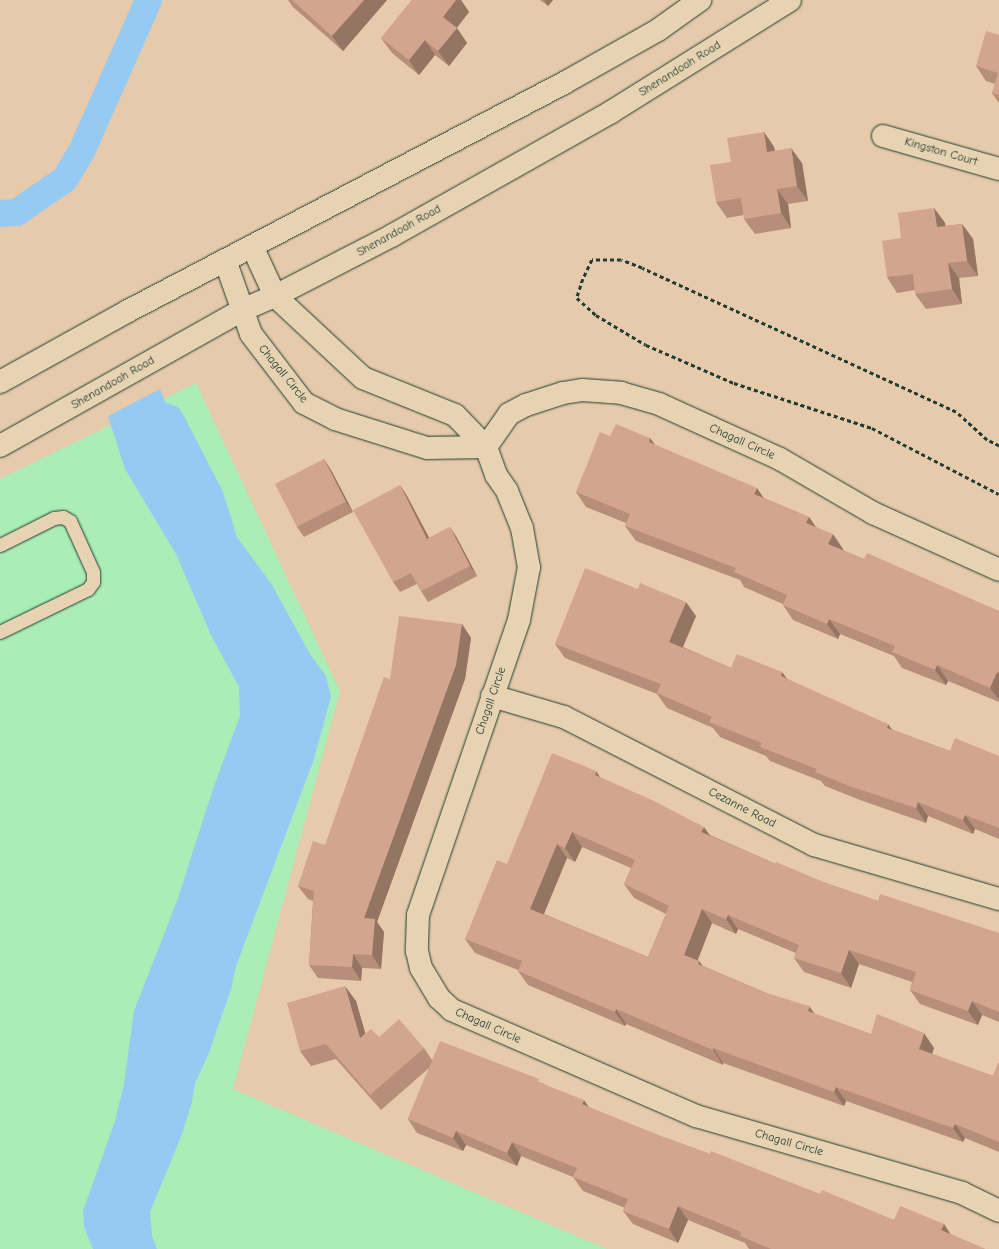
<!DOCTYPE html>
<html>
<head>
<meta charset="utf-8">
<style>
  body { margin:0 }
  #map { position:relative; width:999px; height:1249px; overflow:hidden; background:#e6caab; font-family:"Comic Neue",sans-serif }
  div>[style] { position:absolute }
  .green>* { inset:0; background:#aaedb6 }
  .water>* { inset:0; background:#95caf3 }
  .canal>* { height:27px; margin:-13.5px; padding:0 13.5px; transform-origin:13.5px; border-radius:13.5px; background:#95caf3 }
  .path>* { height:2.5px; margin-top:-1.25px; transform-origin:0; background:repeating-linear-gradient(90deg,#1f3d34 0 4px,transparent 0 7px) }
  .roads { filter:drop-shadow(0 0 1px #1f3d34) drop-shadow(0 0 1px #1f3d34) }
  .lane>* { height:13px; margin:-6.5px; padding:0 6.5px; transform-origin:6.5px; border-radius:6.5px; background:#e7d2b1 }
  .street>* { height:22px; margin:-11px; padding:0 11px; transform-origin:11px; border-radius:11px; background:#e7d2b1 }
  .secondary>* { height:22px; margin:-11px; padding:0 11px; transform-origin:11px; border-radius:11px; background:#e7d2b1 }
  .wall>* { inset:0; background:#b68e7a }
  .shaded-wall>* { inset:0; background:#947463 }
  .building>* { inset:0; background:#d4a58e; transform-origin:0 0 }
  span { translate:-50% -50%; white-space:nowrap; text-align:center; line-height:1.15; -webkit-text-stroke:4px #e7d2b1; paint-order:stroke }
  .street-label { font-size:12px; color:#1f3d34 }
</style>
</head>
<body>
<div id="map">
  <div class="green">
    <i style="clip-path:polygon(196px 383px,340px 691px,233px 1089px,607px 1249px,0 1249px,0 479px)"></i>
  </div>
  <div class="water">
    <i style="clip-path:polygon(160px 389px,165px 402px,179px 408px,185px 418px,223px 492px,237px 537px,272px 585px,310px 654px,326px 676px,331px 697px,313px 762px,236px 966px,231px 989px,209px 1053px,195px 1083px,192px 1102px,182px 1134px,150px 1212px,152px 1236px,157px 1249px,93px 1249px,84px 1227px,83px 1211px,115px 1121px,124px 1084px,134px 1011px,177px 901px,213px 789px,240px 716px,239px 687px,211px 635px,176px 554px,125px 469px,108px 416px)"></i>
  </div>
  <div class="canal">
    <i style="left:0;top:213px;width:16px;rotate:-4deg"></i>
    <i style="left:16px;top:212px;width:58px;rotate:-34.5deg"></i>
    <i style="left:64px;top:179px;width:33px;rotate:-59deg"></i>
    <i style="left:81px;top:151px;width:165px;rotate:-66.1deg"></i>
  </div>
  <div class="path">
    <i style="left:999px;top:446px;width:13px;rotate:-153deg"></i>
    <i style="left:987px;top:440px;width:42px;rotate:-137.9deg"></i>
    <i style="left:956px;top:412px;width:345px;rotate:-155.4deg"></i>
    <i style="left:642px;top:268px;width:22px;rotate:-159deg"></i>
    <i style="left:621px;top:260px;width:29px;rotate:180deg"></i>
    <i style="left:592px;top:260px;width:21px;rotate:115deg"></i>
    <i style="left:583px;top:279px;width:20px;rotate:108deg"></i>
    <i style="left:577px;top:298px;width:25px;rotate:42deg"></i>
    <i style="left:596px;top:315px;width:58px;rotate:31deg"></i>
    <i style="left:646px;top:345px;width:96px;rotate:23.4deg"></i>
    <i style="left:734px;top:383px;width:145px;rotate:18.1deg"></i>
    <i style="left:872px;top:428px;width:143px;rotate:27.5deg"></i>
  </div>
  <div class="roads">
    <div class="lane">
      <i style="left:0;top:545px;width:60px;rotate:-26.6deg"></i>
      <i style="left:54px;top:518px;width:9px;rotate:-6deg"></i>
      <i style="left:63px;top:517px;width:8px;rotate:30deg"></i>
      <i style="left:70px;top:521px;width:56px;rotate:65.7deg"></i>
      <i style="left:93px;top:572px;width:10px;rotate:90deg"></i>
      <i style="left:93px;top:582px;width:9px;rotate:126deg"></i>
      <i style="left:88px;top:589px;width:98px;rotate:154deg"></i>
    </div>
    <div class="street">
      <i style="left:883px;top:136px;width:121px;rotate:15.9deg"></i>
      <i style="left:252px;top:246px;width:55px;rotate:65.3deg"></i>
      <i style="left:275px;top:296px;width:120px;rotate:43deg"></i>
      <i style="left:363px;top:378px;width:99px;rotate:21.9deg"></i>
      <i style="left:455px;top:415px;width:45px;rotate:45.9deg"></i>
      <i style="left:486px;top:447px;width:30px;rotate:70deg"></i>
      <i style="left:496px;top:475px;width:19px;rotate:55deg"></i>
      <i style="left:507px;top:491px;width:40px;rotate:68deg"></i>
      <i style="left:522px;top:528px;width:40px;rotate:80deg"></i>
      <i style="left:529px;top:567px;width:54px;rotate:100.7deg"></i>
      <i style="left:519px;top:620px;width:312px;rotate:108.9deg"></i>
      <i style="left:418px;top:915px;width:36px;rotate:92deg"></i>
      <i style="left:417px;top:951px;width:17px;rotate:77deg"></i>
      <i style="left:421px;top:968px;width:35px;rotate:59deg"></i>
      <i style="left:439px;top:998px;width:18px;rotate:43deg"></i>
      <i style="left:452px;top:1010px;width:266px;rotate:23.5deg"></i>
      <i style="left:696px;top:1116px;width:277px;rotate:16.1deg"></i>
      <i style="left:962px;top:1193px;width:41px;rotate:25.9deg"></i>
      <i style="left:225px;top:260px;width:78px;rotate:70.6deg"></i>
      <i style="left:251px;top:334px;width:87px;rotate:52.5deg"></i>
      <i style="left:304px;top:403px;width:35px;rotate:27deg"></i>
      <i style="left:335px;top:419px;width:96px;rotate:17.5deg"></i>
      <i style="left:427px;top:448px;width:59px;rotate:-1deg"></i>
      <i style="left:486px;top:447px;width:40px;rotate:-55.1deg"></i>
      <i style="left:509px;top:414px;width:19px;rotate:-28deg"></i>
      <i style="left:526px;top:405px;width:39px;rotate:-18deg"></i>
      <i style="left:563px;top:393px;width:19px;rotate:-9deg"></i>
      <i style="left:582px;top:390px;width:39px;rotate:4deg"></i>
      <i style="left:621px;top:393px;width:40px;rotate:16deg"></i>
      <i style="left:659px;top:404px;width:133px;rotate:24.4deg"></i>
      <i style="left:780px;top:459px;width:108px;rotate:30.1deg"></i>
      <i style="left:873px;top:513px;width:138px;rotate:24.3deg"></i>
      <i style="left:492px;top:696px;width:75px;rotate:16.3deg"></i>
      <i style="left:564px;top:717px;width:281px;rotate:27.1deg"></i>
      <i style="left:814px;top:845px;width:193px;rotate:16.3deg"></i>
    </div>
    <div class="secondary">
      <i style="left:0;top:382px;width:146px;rotate:-29deg"></i>
      <i style="left:128px;top:311px;width:492px;rotate:-27.6deg"></i>
      <i style="left:564px;top:83px;width:108px;rotate:-29.4deg"></i>
      <i style="left:658px;top:30px;width:52px;rotate:-35.5deg"></i>
      <i style="left:0;top:446px;width:278px;rotate:-29.3deg"></i>
      <i style="left:242px;top:310px;width:36px;rotate:-23deg"></i>
      <i style="left:275px;top:296px;width:133px;rotate:-27.3deg"></i>
      <i style="left:393px;top:235px;width:250px;rotate:-29.4deg"></i>
      <i style="left:611px;top:112px;width:211px;rotate:-32deg"></i>
    </div>
  </div>
  <div class="wall">
    <i style="clip-path:polygon(288px 0,387px 0,343px 51px,293px 7px)"></i>
    <i style="clip-path:polygon(412px 0,461px 0,469px 12px,457px 28px,467px 43px,449px 66px,435px 55px,419px 75px,392px 53px,381px 38px)"></i>
    <i style="clip-path:polygon(540px 0,553px 0,548px 6px)"></i>
    <i style="clip-path:polygon(999px 35px,999px 103px,992px 93px,995px 84px,986px 81px,976px 66px)"></i>
    <i style="clip-path:polygon(764px 132px,774px 147px,775px 151px,802px 163px,808px 201px,788px 204px,791px 228px,755px 234px,744px 219px,744px 215px,727px 218px,716px 202px,731px 162px)"></i>
    <i style="clip-path:polygon(934px 208px,945px 223px,945px 226px,962px 224px,973px 239px,978px 276px,959px 278px,962px 304px,926px 309px,915px 294px,915px 290px,897px 293px,887px 277px,901px 238px)"></i>
    <i style="clip-path:polygon(610px 436px,650px 438px,655px 445px,764px 498px,809px 517px,816px 527px,843px 549px,843px 550px,864px 559px,999px 611px,999px 702px,948px 681px,946px 685px,902px 668px,894px 656px,840px 634px,838px 639px,793px 620px,783px 605px,783px 604px,744px 587px,740px 580px,636px 541px,625px 526px,626px 523px,586px 507px,576px 492px)"></i>
    <i style="clip-path:polygon(324px 459px,331px 470px,353px 512px,304px 537px,297px 527px)"></i>
    <i style="clip-path:polygon(400px 485px,407px 496px,429px 538px,450px 527px,457px 538px,477px 576px,428px 602px,421px 591px,417px 584px,400px 592px,393px 582px)"></i>
    <i style="clip-path:polygon(638px 589px,696px 616px,683px 647px,731px 668px,782px 672px,787px 679px,893px 730px,950px 751px,999px 756px,999px 839px,975px 829px,973px 834px,928px 816px,926px 823px,860px 800px,825px 786px,821px 781px,770px 761px,766px 756px,720px 737px,713px 728px,667px 708px,657px 694px,565px 658px,555px 644px)"></i>
    <i style="clip-path:polygon(462px 624px,471px 638px,465px 679px,377px 922px,384px 932px,381px 969px,362px 968px,361px 981px,318px 978px,309px 965px,313px 901px,308px 899px,298px 886px,325px 845px)"></i>
    <i style="clip-path:polygon(evenodd,601px 778px,710px 835px,776px 864px,826px 883px,878px 901px,999px 933px,999px 1022px,982px 1015px,978px 1025px,920px 1004px,910px 990px,912px 982px,859px 964px,851px 988px,804px 972px,794px 958px,796px 953px,738px 929px,736px 934px,712px 923px,698px 960px,699px 961px,703px 966px,815px 1014px,871px 1034px,934px 1048px,932px 1054px,993px 1076px,999px 1063px,999px 1152px,965px 1138px,963px 1142px,846px 1101px,844px 1106px,723px 1063px,723px 1065px,626px 1024px,625px 1026px,528px 985px,518px 971px,518px 970px,475px 953px,465px 939px,507px 864px,601px 778px,582px 847px,631px 868px,624px 884px,634px 898px,666px 914px,648px 957px,544px 914px,567px 858px,575px 862px,582px 847px)"></i>
    <i style="clip-path:polygon(356px 1001px,365px 1034px,424px 1048px,432px 1060px,542px 1083px,588px 1107px,655px 1134px,820px 1194px,894px 1220px,944px 1224px,950px 1234px,985px 1249px,749px 1249px,745px 1243px,688px 1220px,678px 1243px,633px 1224px,623px 1211px,625px 1208px,583px 1191px,573px 1177px,521px 1156px,517px 1166px,466px 1145px,463px 1151px,417px 1133px,408px 1119px,429px 1068px,381px 1110px,336px 1059px,311px 1066px,300px 1051px)"></i>
  </div>
  <div class="shaded-wall">
    <i style="clip-path:polygon(364px 0,387px 0,343px 51px,332px 36px)"></i>
    <i style="clip-path:polygon(456px 0,461px 0,469px 12px,453px 32px,443px 17px)"></i>
    <i style="clip-path:polygon(544px 0,553px 0,548px 6px)"></i>
    <i style="clip-path:polygon(457px 28px,467px 43px,449px 66px,438px 51px)"></i>
    <i style="clip-path:polygon(425px 40px,435px 55px,419px 75px,409px 60px)"></i>
    <i style="clip-path:polygon(764px 132px,774px 147px,777px 167px,767px 152px)"></i>
    <i style="clip-path:polygon(791px 148px,802px 163px,808px 201px,797px 186px)"></i>
    <i style="clip-path:polygon(777px 189px,788px 204px,791px 228px,781px 213px)"></i>
    <i style="clip-path:polygon(934px 208px,945px 223px,948px 242px,937px 227px)"></i>
    <i style="clip-path:polygon(962px 224px,973px 239px,978px 276px,967px 261px)"></i>
    <i style="clip-path:polygon(948px 263px,959px 278px,962px 304px,952px 289px)"></i>
    <i style="clip-path:polygon(650px 438px,661px 453px,649px 442px)"></i>
    <i style="clip-path:polygon(324px 459px,331px 470px,353px 512px,346px 502px)"></i>
    <i style="clip-path:polygon(400px 485px,407px 496px,435px 549px,427px 539px)"></i>
    <i style="clip-path:polygon(757px 488px,767px 503px,754px 494px)"></i>
    <i style="clip-path:polygon(809px 517px,819px 532px,806px 523px)"></i>
    <i style="clip-path:polygon(450px 527px,457px 538px,477px 576px,470px 566px)"></i>
    <i style="clip-path:polygon(833px 534px,843px 549px,839px 559px,828px 544px)"></i>
    <i style="clip-path:polygon(686px 602px,696px 616px,679px 656px,669px 642px)"></i>
    <i style="clip-path:polygon(829px 619px,840px 634px,838px 639px,827px 624px)"></i>
    <i style="clip-path:polygon(462px 624px,471px 638px,465px 679px,377px 922px,384px 932px,381px 969px,372px 955px,364px 918px)"></i>
    <i style="clip-path:polygon(937px 665px,948px 681px,946px 685px,935px 670px)"></i>
    <i style="clip-path:polygon(782px 672px,792px 686px,781px 676px)"></i>
    <i style="clip-path:polygon(997px 672px,999px 675px,999px 700px,990px 688px)"></i>
    <i style="clip-path:polygon(888px 724px,898px 738px,887px 728px)"></i>
    <i style="clip-path:polygon(596px 771px,606px 786px,595px 775px)"></i>
    <i style="clip-path:polygon(918px 802px,928px 816px,926px 823px,916px 808px)"></i>
    <i style="clip-path:polygon(965px 815px,975px 829px,973px 834px,963px 820px)"></i>
    <i style="clip-path:polygon(704px 827px,714px 841px,701px 832px)"></i>
    <i style="clip-path:polygon(572px 832px,582px 847px,575px 862px,565px 848px)"></i>
    <i style="clip-path:polygon(557px 844px,567px 858px,540px 923px,530px 909px)"></i>
    <i style="clip-path:polygon(702px 909px,712px 923px,694px 969px,684px 955px)"></i>
    <i style="clip-path:polygon(728px 915px,738px 929px,736px 934px,726px 919px)"></i>
    <i style="clip-path:polygon(849px 950px,859px 964px,851px 988px,841px 973px)"></i>
    <i style="clip-path:polygon(353px 954px,362px 968px,361px 981px,352px 967px)"></i>
    <i style="clip-path:polygon(699px 961px,709px 975px,698px 964px)"></i>
    <i style="clip-path:polygon(345px 986px,356px 1001px,371px 1053px,360px 1038px)"></i>
    <i style="clip-path:polygon(972px 1001px,982px 1015px,978px 1025px,968px 1011px)"></i>
    <i style="clip-path:polygon(809px 1006px,819px 1020px,808px 1011px)"></i>
    <i style="clip-path:polygon(616px 1009px,626px 1024px,625px 1026px,615px 1012px)"></i>
    <i style="clip-path:polygon(924px 1033px,934px 1048px,929px 1063px,919px 1049px)"></i>
    <i style="clip-path:polygon(713px 1048px,723px 1063px,723px 1065px,713px 1050px)"></i>
    <i style="clip-path:polygon(836px 1087px,846px 1101px,844px 1106px,834px 1092px)"></i>
    <i style="clip-path:polygon(584px 1100px,593px 1113px,582px 1104px)"></i>
    <i style="clip-path:polygon(955px 1124px,965px 1138px,963px 1142px,953px 1128px)"></i>
    <i style="clip-path:polygon(456px 1131px,466px 1145px,463px 1151px,453px 1138px)"></i>
    <i style="clip-path:polygon(512px 1142px,521px 1156px,517px 1166px,507px 1153px)"></i>
    <i style="clip-path:polygon(678px 1206px,688px 1220px,678px 1243px,669px 1229px)"></i>
    <i style="clip-path:polygon(944px 1224px,953px 1238px,941px 1230px)"></i>
  </div>
  <div class="building">
    <i style="clip-path:polygon(292px 0,364px 0,332px 36px)"></i>
    <i style="clip-path:polygon(412px 0,456px 0,443px 17px,457px 28px,438px 51px,425px 40px,409px 60px,381px 38px)"></i>
    <i style="clip-path:polygon(986px 31px,999px 35px,999px 95px,992px 93px,998px 73px,976px 66px)"></i>
    <i style="clip-path:polygon(764px 132px,767px 152px,791px 148px,797px 186px,777px 189px,781px 213px,744px 219px,741px 198px,716px 202px,710px 165px,731px 162px,727px 138px)"></i>
    <i style="clip-path:polygon(934px 208px,937px 227px,962px 224px,967px 261px,948px 263px,952px 289px,915px 294px,913px 274px,887px 277px,882px 241px,901px 238px,898px 213px)"></i>
    <i style="clip-path:polygon(616px 424px,650px 438px,649px 442px,757px 488px,754px 494px,809px 517px,806px 523px,833px 534px,828px 544px,864px 559px,867px 553px,999px 611px,999px 673px,997px 672px,990px 688px,937px 665px,935px 670px,892px 652px,895px 646px,829px 619px,827px 624px,783px 605px,787px 595px,734px 572px,736px 568px,625px 526px,630px 514px,576px 492px,600px 432px,610px 436px)"></i>
    <i style="left:324px;top:459px;width:48px;height:55px;rotate:63deg"></i>
    <i style="clip-path:polygon(400px 485px,427px 539px,450px 527px,470px 566px,421px 591px,411px 573px,393px 582px,353px 510px)"></i>
    <i style="clip-path:polygon(585px 568px,638px 589px,640px 583px,686px 602px,669px 642px,731px 668px,737px 654px,782px 672px,781px 676px,888px 724px,887px 728px,950px 751px,955px 738px,999px 756px,999px 828px,965px 815px,963px 820px,918px 802px,916px 808px,849px 786px,815px 772px,817px 769px,760px 747px,762px 743px,709px 722px,712px 717px,657px 693px,661px 684px,555px 644px)"></i>
    <i style="clip-path:polygon(399px 616px,462px 624px,456px 665px,364px 918px,375px 919px,372px 955px,353px 954px,352px 967px,309px 965px,314px 891px,298px 886px,313px 841px,325px 845px,384px 677px,390px 679px)"></i>
    <i style="clip-path:polygon(evenodd,552px 753px,596px 771px,595px 775px,652px 800px,704px 827px,701px 832px,776px 864px,776px 862px,826px 883px,878px 901px,880px 894px,999px 933px,999px 1012px,972px 1001px,968px 1011px,910px 990px,916px 972px,849px 950px,841px 973px,794px 958px,799px 945px,728px 915px,726px 919px,702px 909px,684px 955px,699px 961px,698px 964px,763px 992px,809px 1006px,808px 1011px,871px 1034px,877px 1014px,924px 1033px,919px 1049px,993px 1076px,998px 1063px,999px 1063px,999px 1142px,955px 1124px,953px 1128px,836px 1087px,834px 1092px,713px 1048px,713px 1050px,616px 1009px,615px 1012px,518px 971px,522px 961px,465px 939px,497px 860px,507px 864px,552px 753px,572px 832px,635px 860px,624px 884px,669px 906px,648px 957px,530px 909px,557px 844px,565px 848px,572px 832px)"></i>
    <i style="clip-path:polygon(345px 986px,360px 1038px,371px 1029px,379px 1037px,399px 1019px,424px 1048px,370px 1095px,326px 1044px,300px 1051px,287px 1003px)"></i>
    <i style="clip-path:polygon(440px 1041px,539px 1079px,538px 1082px,584px 1100px,582px 1104px,655px 1134px,710px 1154px,711px 1151px,820px 1194px,822px 1190px,894px 1220px,900px 1206px,944px 1224px,941px 1230px,985px 1249px,771px 1249px,740px 1236px,741px 1232px,678px 1206px,669px 1229px,623px 1211px,628px 1199px,573px 1177px,577px 1168px,512px 1142px,507px 1153px,456px 1131px,453px 1138px,408px 1119px)"></i>
  </div>
  <div class="street-label">
    <span style="left:680px;top:69px;rotate:-32deg">Shenandoah Road</span>
    <span style="left:941px;top:152px;rotate:16deg">Kingston Court</span>
    <span style="left:399px;top:231px;rotate:-29deg">Shenandoah Road</span>
    <span style="left:283px;top:374px;rotate:51deg">Chagall Circle</span>
    <span style="left:113px;top:383px;rotate:-30deg">Shenandoah Road</span>
    <span style="left:742px;top:442px;rotate:24deg">Chagall Circle</span>
    <span style="left:491px;top:701px;rotate:-71deg">Chagall Circle</span>
    <span style="left:742px;top:808px;rotate:27deg">Cezanne Road</span>
    <span style="left:488px;top:1026px;rotate:24deg">Chagall Circle</span>
    <span style="left:789px;top:1143px;rotate:16deg">Chagall Circle</span>
  </div>
</div>
</body>
</html>
